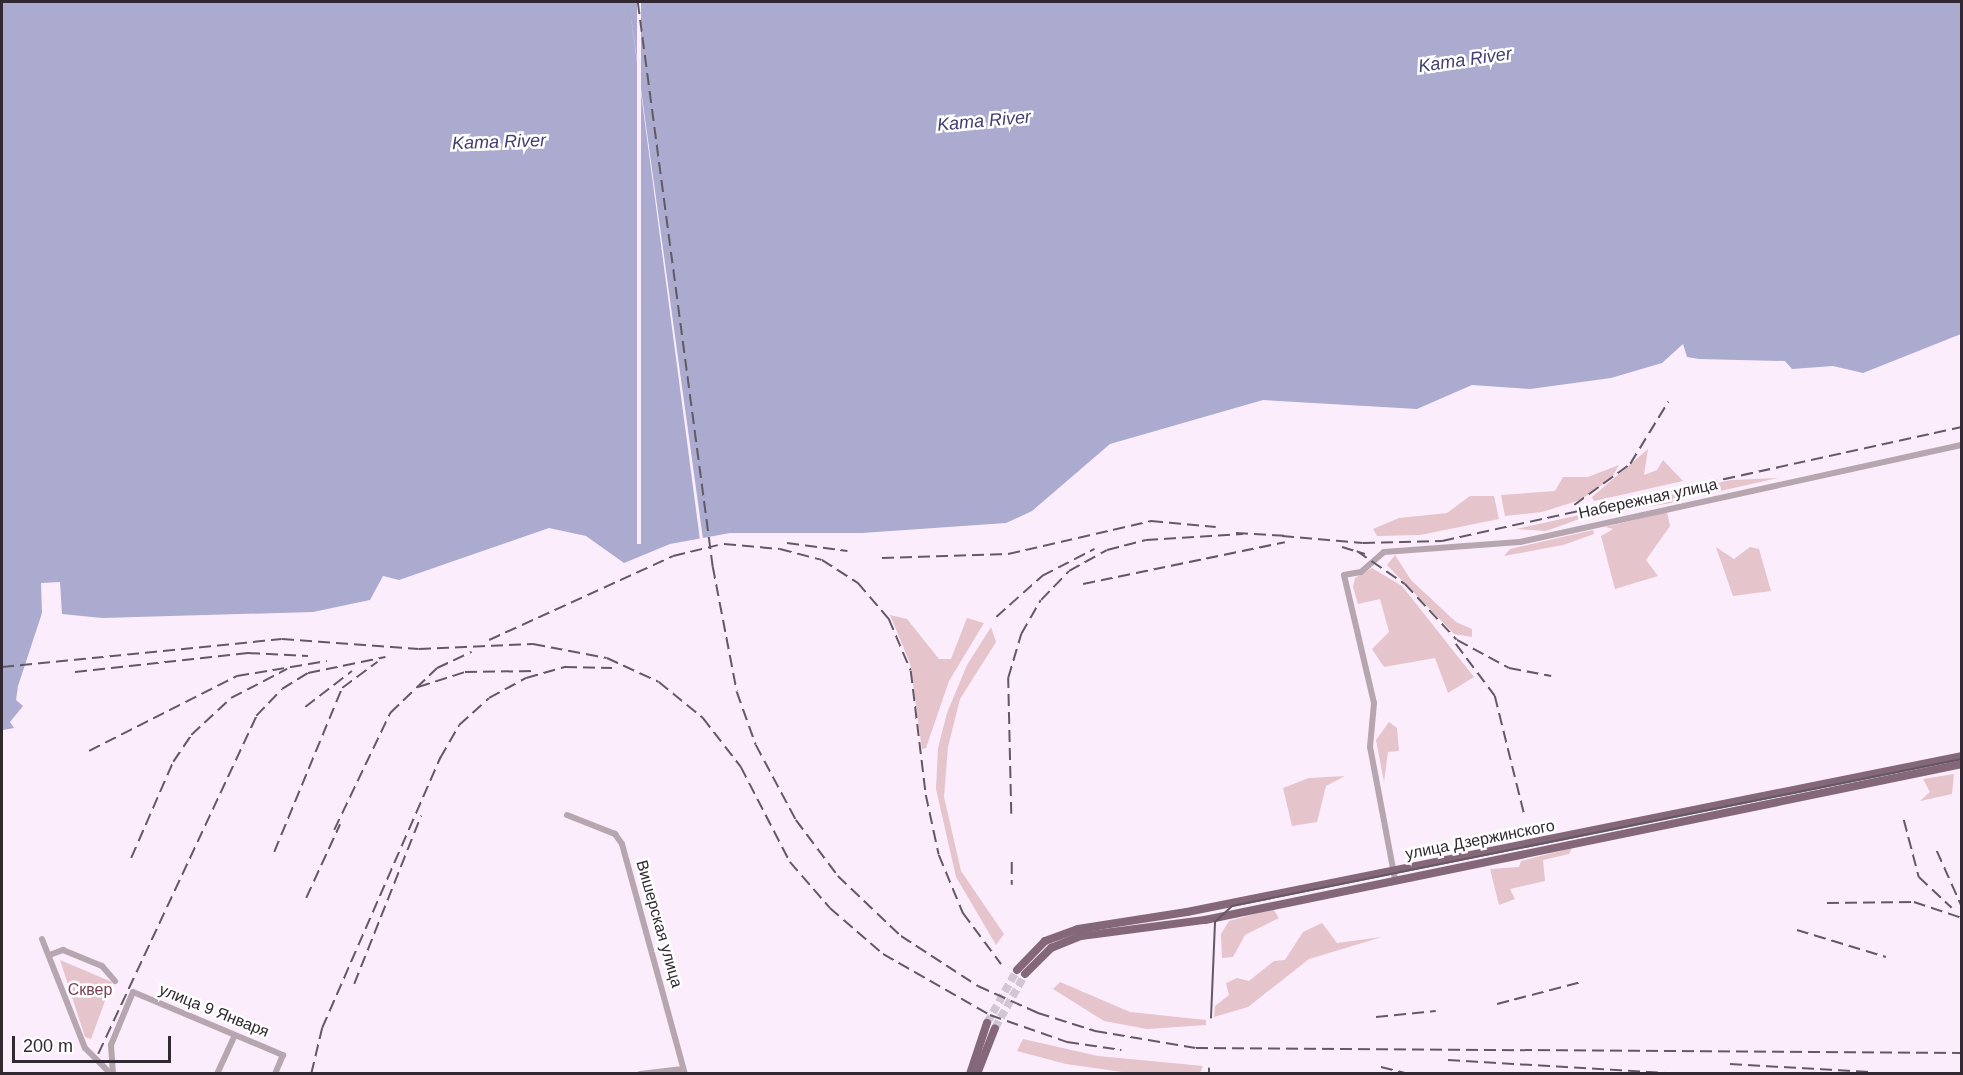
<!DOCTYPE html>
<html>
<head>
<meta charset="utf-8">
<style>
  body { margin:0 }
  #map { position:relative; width:1963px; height:1075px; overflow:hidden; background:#fbedfc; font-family:Arial,sans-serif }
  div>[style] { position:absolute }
  .green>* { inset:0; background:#e5c4cb }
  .water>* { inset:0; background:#abaacf }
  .pier>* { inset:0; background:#fbedfc; transform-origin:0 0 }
  .major-tunnel>* { height:8px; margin-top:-4px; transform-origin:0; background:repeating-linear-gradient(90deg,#d3c6d4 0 8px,transparent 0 12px) }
  .minor>* { height:6px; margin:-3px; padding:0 3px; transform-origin:3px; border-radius:3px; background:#b7a6af }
  .major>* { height:8px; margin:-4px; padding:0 4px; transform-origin:4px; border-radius:4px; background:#846778 }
  .tram>* { height:1.5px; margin:-0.75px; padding:0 0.75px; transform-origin:0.75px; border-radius:0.75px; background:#635964 }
  .rail>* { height:1.5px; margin-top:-0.75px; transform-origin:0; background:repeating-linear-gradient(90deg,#635964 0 12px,transparent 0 18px) }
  span { translate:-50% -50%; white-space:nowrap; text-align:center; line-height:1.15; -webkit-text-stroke:5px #fff; paint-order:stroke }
  .street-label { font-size:16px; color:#312832 }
  .park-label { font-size:16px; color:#794050 }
  .water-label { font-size:18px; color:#423e6f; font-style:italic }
  .frame { position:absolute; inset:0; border:3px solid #312832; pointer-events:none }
  .scale { position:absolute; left:12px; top:1036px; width:159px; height:27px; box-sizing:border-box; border:3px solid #312832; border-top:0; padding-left:8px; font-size:18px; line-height:21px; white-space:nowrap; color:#312832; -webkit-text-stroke:4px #fff; paint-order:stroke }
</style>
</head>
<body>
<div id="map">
  <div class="green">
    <i style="clip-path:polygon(1648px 449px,1644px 475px,1657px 470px,1663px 460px,1683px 481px,1594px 501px,1592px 497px)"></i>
    <i style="clip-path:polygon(1619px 465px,1611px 479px,1580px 500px,1542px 512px,1505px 516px,1501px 495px,1555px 491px,1563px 477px,1588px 477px)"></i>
    <i style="clip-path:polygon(1778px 478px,1707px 494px,1695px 488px,1731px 480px)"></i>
    <i style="clip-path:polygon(1684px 492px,1671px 503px,1585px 517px,1546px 531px,1516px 529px)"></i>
    <i style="clip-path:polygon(1470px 496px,1494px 496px,1499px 519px,1420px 535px,1377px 536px,1373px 529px,1399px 518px,1447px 513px)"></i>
    <i style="clip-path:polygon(1667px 512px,1670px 526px,1646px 560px,1658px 576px,1615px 589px,1601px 536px,1613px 529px,1605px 527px)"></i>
    <i style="clip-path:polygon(1593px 530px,1594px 534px,1563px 545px,1504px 556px,1510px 549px)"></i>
    <i style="clip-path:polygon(1716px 547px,1734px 559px,1750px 547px,1759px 549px,1771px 591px,1733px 596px)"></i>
    <i style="clip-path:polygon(1395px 555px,1411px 580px,1456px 622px,1472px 629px,1472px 637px,1454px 634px,1387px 565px)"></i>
    <i style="clip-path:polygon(1372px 568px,1402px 586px,1474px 677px,1448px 693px,1435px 658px,1384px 667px,1372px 649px,1389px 632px,1380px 599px,1358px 604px,1353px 587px,1355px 578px)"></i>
    <i style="clip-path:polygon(890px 615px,907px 619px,939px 659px,951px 659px,967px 618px,984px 623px,949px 681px,926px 748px,922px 749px,910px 663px)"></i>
    <i style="clip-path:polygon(991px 627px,996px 642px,960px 699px,948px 747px,944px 797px,961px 871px,1004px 934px,996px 945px,956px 877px,936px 789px,938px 748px,947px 713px,967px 665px)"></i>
    <i style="clip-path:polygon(1389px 722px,1397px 728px,1399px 751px,1388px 752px,1384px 782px,1376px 740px)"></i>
    <i style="clip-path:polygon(1954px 774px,1952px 794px,1920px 801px,1930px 792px,1923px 779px)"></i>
    <i style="clip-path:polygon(1345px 776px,1326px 786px,1317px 822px,1292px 826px,1283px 788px,1309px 778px)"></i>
    <i style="clip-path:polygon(1572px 848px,1569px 854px,1543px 860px,1545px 881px,1510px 889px,1515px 899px,1499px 905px,1490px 869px,1519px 867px,1521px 861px)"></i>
    <i style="clip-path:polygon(1273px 909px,1279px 918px,1245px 935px,1233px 957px,1222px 958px,1221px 934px,1229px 921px)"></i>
    <i style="clip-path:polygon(1322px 923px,1337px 943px,1382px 937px,1309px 959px,1248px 1007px,1214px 1017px,1215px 1006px,1229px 995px,1226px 983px,1237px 978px,1249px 981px,1274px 961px,1285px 960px,1303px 932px)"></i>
    <i style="clip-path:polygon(60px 960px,112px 982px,91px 1039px,85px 1037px)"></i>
    <i style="clip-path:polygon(1060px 982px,1130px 1012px,1206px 1020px,1206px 1025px,1147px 1029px,1104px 1021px,1053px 989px)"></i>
    <i style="clip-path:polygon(1023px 1039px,1098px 1056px,1203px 1066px,1200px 1073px,1136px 1074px,1066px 1064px,1017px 1051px)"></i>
  </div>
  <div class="water">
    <i style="clip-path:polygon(2px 2px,1961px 2px,1961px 334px,1863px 373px,1833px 366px,1792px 369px,1785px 361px,1699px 359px,1687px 357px,1683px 344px,1662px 363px,1611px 378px,1530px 389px,1472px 385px,1417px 409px,1263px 400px,1110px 444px,1032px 511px,1006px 523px,862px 533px,730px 533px,670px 544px,624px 563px,586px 536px,549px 528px,399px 580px,383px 576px,370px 600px,313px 612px,102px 618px,62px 614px,60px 582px,41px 583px,42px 613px,18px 686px,16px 700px,23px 706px,10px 722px,14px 728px,3px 730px,2px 770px)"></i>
  </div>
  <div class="pier">
    <i style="clip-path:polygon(629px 2px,703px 539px,700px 540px)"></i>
    <i style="left:637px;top:2px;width:4px;height:542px"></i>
  </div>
  <div class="major-tunnel">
    <i style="left:987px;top:1023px;width:61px;rotate:-60.5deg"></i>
    <i style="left:995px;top:1028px;width:62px;rotate:-60.9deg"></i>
  </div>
  <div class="minor">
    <i style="left:567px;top:815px;width:52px;rotate:21.6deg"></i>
    <i style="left:615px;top:834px;width:12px;rotate:55deg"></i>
    <i style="left:622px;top:844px;width:238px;rotate:74.7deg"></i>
    <i style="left:1395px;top:879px;width:134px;rotate:-100.7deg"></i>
    <i style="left:1370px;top:747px;width:44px;rotate:-84.8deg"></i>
    <i style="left:1374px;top:703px;width:131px;rotate:-103.2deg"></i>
    <i style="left:1344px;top:575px;width:17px;rotate:-10deg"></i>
    <i style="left:1361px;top:572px;width:30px;rotate:-41deg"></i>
    <i style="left:1384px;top:552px;width:136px;rotate:-4.2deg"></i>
    <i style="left:1520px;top:542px;width:453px;rotate:-12.4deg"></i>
    <i style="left:42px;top:939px;width:117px;rotate:68.5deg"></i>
    <i style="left:85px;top:1048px;width:37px;rotate:45deg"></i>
    <i style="left:52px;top:954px;width:12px;rotate:-20deg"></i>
    <i style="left:63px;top:950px;width:42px;rotate:22.3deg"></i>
    <i style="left:102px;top:966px;width:20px;rotate:49deg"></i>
    <i style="left:113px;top:1074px;width:29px;rotate:-94deg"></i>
    <i style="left:111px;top:1045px;width:57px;rotate:-67.5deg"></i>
    <i style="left:133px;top:992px;width:163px;rotate:22.8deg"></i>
    <i style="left:283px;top:1055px;width:21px;rotate:113deg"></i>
    <i style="left:217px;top:1074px;width:41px;rotate:-65.3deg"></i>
    <i style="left:640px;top:1074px;width:43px;rotate:-6.6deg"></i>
  </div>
  <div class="major">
    <i style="left:1017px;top:970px;width:40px;rotate:-46deg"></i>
    <i style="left:1045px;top:941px;width:35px;rotate:-20deg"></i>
    <i style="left:1078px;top:929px;width:110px;rotate:-8.9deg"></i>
    <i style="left:1187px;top:912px;width:791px;rotate:-11.38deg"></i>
    <i style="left:1025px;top:974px;width:37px;rotate:-45deg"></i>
    <i style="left:1051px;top:948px;width:32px;rotate:-22deg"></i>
    <i style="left:1081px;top:936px;width:125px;rotate:-7.4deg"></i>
    <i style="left:1205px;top:920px;width:773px;rotate:-11.64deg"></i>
    <i style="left:970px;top:1074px;width:54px;rotate:-71.6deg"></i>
    <i style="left:977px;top:1074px;width:49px;rotate:-68.6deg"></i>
  </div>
  <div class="tram">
    <i style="left:1211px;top:1018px;width:96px;rotate:-87.6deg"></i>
    <i style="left:1215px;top:922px;width:23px;rotate:-43deg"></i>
    <i style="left:1232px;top:906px;width:745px;rotate:-11.39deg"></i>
    <i style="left:1209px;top:1074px;width:5px;rotate:-90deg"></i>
  </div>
  <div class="rail">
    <i style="left:638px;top:2px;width:570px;rotate:82.44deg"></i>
    <i style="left:713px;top:567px;width:127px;rotate:79.1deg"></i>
    <i style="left:737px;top:692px;width:56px;rotate:70.3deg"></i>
    <i style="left:756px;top:745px;width:85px;rotate:61.9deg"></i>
    <i style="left:796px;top:820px;width:70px;rotate:53.1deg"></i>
    <i style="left:838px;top:876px;width:87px;rotate:43.6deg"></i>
    <i style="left:901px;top:936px;width:92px;rotate:33deg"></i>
    <i style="left:978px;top:986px;width:66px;rotate:24.2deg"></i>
    <i style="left:1038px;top:1013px;width:60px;rotate:17.5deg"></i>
    <i style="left:1095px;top:1031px;width:102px;rotate:9.6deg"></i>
    <i style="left:1196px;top:1048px;width:766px;rotate:0.37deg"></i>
    <i style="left:1574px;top:505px;width:69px;rotate:-36.2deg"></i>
    <i style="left:1630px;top:464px;width:73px;rotate:-58.5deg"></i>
    <i style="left:1236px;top:533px;width:54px;rotate:3.2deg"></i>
    <i style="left:1282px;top:536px;width:81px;rotate:4.9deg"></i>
    <i style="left:1363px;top:543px;width:79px;rotate:-1.5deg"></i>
    <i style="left:1442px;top:541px;width:532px;rotate:-12.37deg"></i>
    <i style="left:787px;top:543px;width:61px;rotate:7.6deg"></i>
    <i style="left:724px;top:544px;width:56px;rotate:5.1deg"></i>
    <i style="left:780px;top:549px;width:43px;rotate:14.7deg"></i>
    <i style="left:822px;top:560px;width:43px;rotate:32.6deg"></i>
    <i style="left:858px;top:583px;width:48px;rotate:49.3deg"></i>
    <i style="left:889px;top:619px;width:56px;rotate:67.1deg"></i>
    <i style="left:911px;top:671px;width:125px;rotate:83.1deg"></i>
    <i style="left:926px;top:795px;width:61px;rotate:77.8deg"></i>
    <i style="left:939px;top:855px;width:63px;rotate:67.5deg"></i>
    <i style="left:963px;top:913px;width:64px;rotate:53.3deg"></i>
    <i style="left:1342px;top:547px;width:24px;rotate:17deg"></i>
    <i style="left:1357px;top:551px;width:58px;rotate:34.5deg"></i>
    <i style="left:1405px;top:584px;width:76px;rotate:47.1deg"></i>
    <i style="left:1457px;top:640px;width:59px;rotate:28.3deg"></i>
    <i style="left:1509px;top:668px;width:43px;rotate:10.8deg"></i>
    <i style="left:882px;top:558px;width:126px;rotate:-1.8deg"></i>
    <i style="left:1008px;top:554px;width:147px;rotate:-13deg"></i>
    <i style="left:1151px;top:521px;width:65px;rotate:5.3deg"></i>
    <i style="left:1083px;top:584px;width:206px;rotate:-11.7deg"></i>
    <i style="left:996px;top:617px;width:62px;rotate:-41.7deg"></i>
    <i style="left:1042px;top:576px;width:59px;rotate:-27.4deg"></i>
    <i style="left:489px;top:640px;width:202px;rotate:-24.5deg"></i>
    <i style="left:673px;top:556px;width:46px;rotate:-13.7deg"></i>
    <i style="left:1456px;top:644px;width:65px;rotate:53.1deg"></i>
    <i style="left:1495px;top:696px;width:121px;rotate:76.1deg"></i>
    <i style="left:2px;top:667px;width:281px;rotate:-5.7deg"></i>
    <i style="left:282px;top:639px;width:137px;rotate:4.2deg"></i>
    <i style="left:419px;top:649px;width:114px;rotate:-2.5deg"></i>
    <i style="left:533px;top:644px;width:75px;rotate:10.7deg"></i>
    <i style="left:607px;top:658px;width:57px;rotate:24.8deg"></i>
    <i style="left:659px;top:682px;width:57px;rotate:39.3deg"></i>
    <i style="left:703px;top:718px;width:62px;rotate:52.2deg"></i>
    <i style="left:741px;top:767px;width:107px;rotate:62.7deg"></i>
    <i style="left:790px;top:862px;width:61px;rotate:49deg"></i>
    <i style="left:830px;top:908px;width:70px;rotate:41deg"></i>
    <i style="left:883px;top:954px;width:123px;rotate:29.7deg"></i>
    <i style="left:990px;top:1015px;width:82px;rotate:19.3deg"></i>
    <i style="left:1067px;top:1042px;width:55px;rotate:8.4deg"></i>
    <i style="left:75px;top:672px;width:174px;rotate:-6.3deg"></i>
    <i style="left:248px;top:653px;width:60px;rotate:2.9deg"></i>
    <i style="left:418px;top:687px;width:49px;rotate:-17.7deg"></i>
    <i style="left:465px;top:672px;width:70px;rotate:-0.8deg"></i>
    <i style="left:305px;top:707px;width:59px;rotate:-37.5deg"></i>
    <i style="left:89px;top:751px;width:166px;rotate:-26.9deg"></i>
    <i style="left:237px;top:676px;width:91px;rotate:-9.5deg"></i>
    <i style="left:1011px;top:814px;width:136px;rotate:-91.3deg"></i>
    <i style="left:1008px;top:678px;width:46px;rotate:-73.5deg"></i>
    <i style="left:1021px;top:634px;width:39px;rotate:-60deg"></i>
    <i style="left:1041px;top:600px;width:40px;rotate:-46deg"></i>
    <i style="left:1069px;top:571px;width:43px;rotate:-28.9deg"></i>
    <i style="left:1107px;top:550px;width:40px;rotate:-14.4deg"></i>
    <i style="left:1146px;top:540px;width:97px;rotate:-3.5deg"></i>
    <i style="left:1904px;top:820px;width:59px;rotate:75.3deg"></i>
    <i style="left:1919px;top:877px;width:45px;rotate:43.2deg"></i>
    <i style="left:334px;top:830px;width:130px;rotate:-64.4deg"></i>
    <i style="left:390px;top:713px;width:65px;rotate:-43.8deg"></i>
    <i style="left:437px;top:668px;width:38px;rotate:-25deg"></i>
    <i style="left:1937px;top:851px;width:61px;rotate:65.9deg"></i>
    <i style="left:274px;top:852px;width:178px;rotate:-67.5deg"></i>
    <i style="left:342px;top:688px;width:44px;rotate:-36.6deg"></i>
    <i style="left:131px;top:858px;width:105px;rotate:-66.4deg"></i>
    <i style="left:173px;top:762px;width:32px;rotate:-56deg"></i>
    <i style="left:191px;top:735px;width:54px;rotate:-42.8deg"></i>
    <i style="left:231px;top:698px;width:63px;rotate:-27.4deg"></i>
    <i style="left:1012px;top:862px;width:23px;rotate:90deg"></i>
    <i style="left:306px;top:898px;width:81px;rotate:-65.3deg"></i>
    <i style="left:1827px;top:903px;width:87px;rotate:-0.7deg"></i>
    <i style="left:1914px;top:902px;width:51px;rotate:18.4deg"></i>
    <i style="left:1797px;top:930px;width:93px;rotate:16.9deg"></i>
    <i style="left:354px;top:984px;width:181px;rotate:-68.3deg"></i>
    <i style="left:1497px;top:1004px;width:87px;rotate:-14.7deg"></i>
    <i style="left:1376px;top:1017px;width:60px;rotate:-5.7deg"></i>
    <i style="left:98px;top:1054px;width:373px;rotate:-64.9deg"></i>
    <i style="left:256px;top:716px;width:37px;rotate:-46deg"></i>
    <i style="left:282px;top:689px;width:31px;rotate:-32deg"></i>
    <i style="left:308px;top:673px;width:79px;rotate:-11.7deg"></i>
    <i style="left:1448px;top:1060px;width:239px;rotate:3.4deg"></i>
    <i style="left:1730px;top:1064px;width:140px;rotate:3.3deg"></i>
    <i style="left:1381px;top:1067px;width:30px;rotate:14deg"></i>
    <i style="left:311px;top:1074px;width:47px;rotate:-76.6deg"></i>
    <i style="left:322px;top:1028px;width:295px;rotate:-66.4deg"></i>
    <i style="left:440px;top:758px;width:38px;rotate:-60deg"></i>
    <i style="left:459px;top:725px;width:40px;rotate:-42deg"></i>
    <i style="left:489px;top:698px;width:42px;rotate:-28.4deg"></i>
    <i style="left:526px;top:678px;width:41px;rotate:-15.8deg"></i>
    <i style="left:565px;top:667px;width:47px;rotate:1.2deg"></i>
    <i style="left:1232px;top:1074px;width:88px"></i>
  </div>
  <div class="street-label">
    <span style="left:1648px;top:499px;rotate:-12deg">Набережная улица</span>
    <span style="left:1480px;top:840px;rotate:-11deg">улица Дзержинского</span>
    <span style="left:659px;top:924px;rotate:74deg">Вишерская улица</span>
    <span style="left:214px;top:1011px;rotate:22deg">улица 9 Января</span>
  </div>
  <div class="park-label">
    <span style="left:90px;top:990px">Сквер</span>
  </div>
  <div class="water-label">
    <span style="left:1465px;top:60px;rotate:-8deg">Kama River</span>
    <span style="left:984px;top:121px;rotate:-5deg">Kama River</span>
    <span style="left:499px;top:142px;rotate:-2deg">Kama River</span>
  </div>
  <div class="frame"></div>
  <div class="scale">200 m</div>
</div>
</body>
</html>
